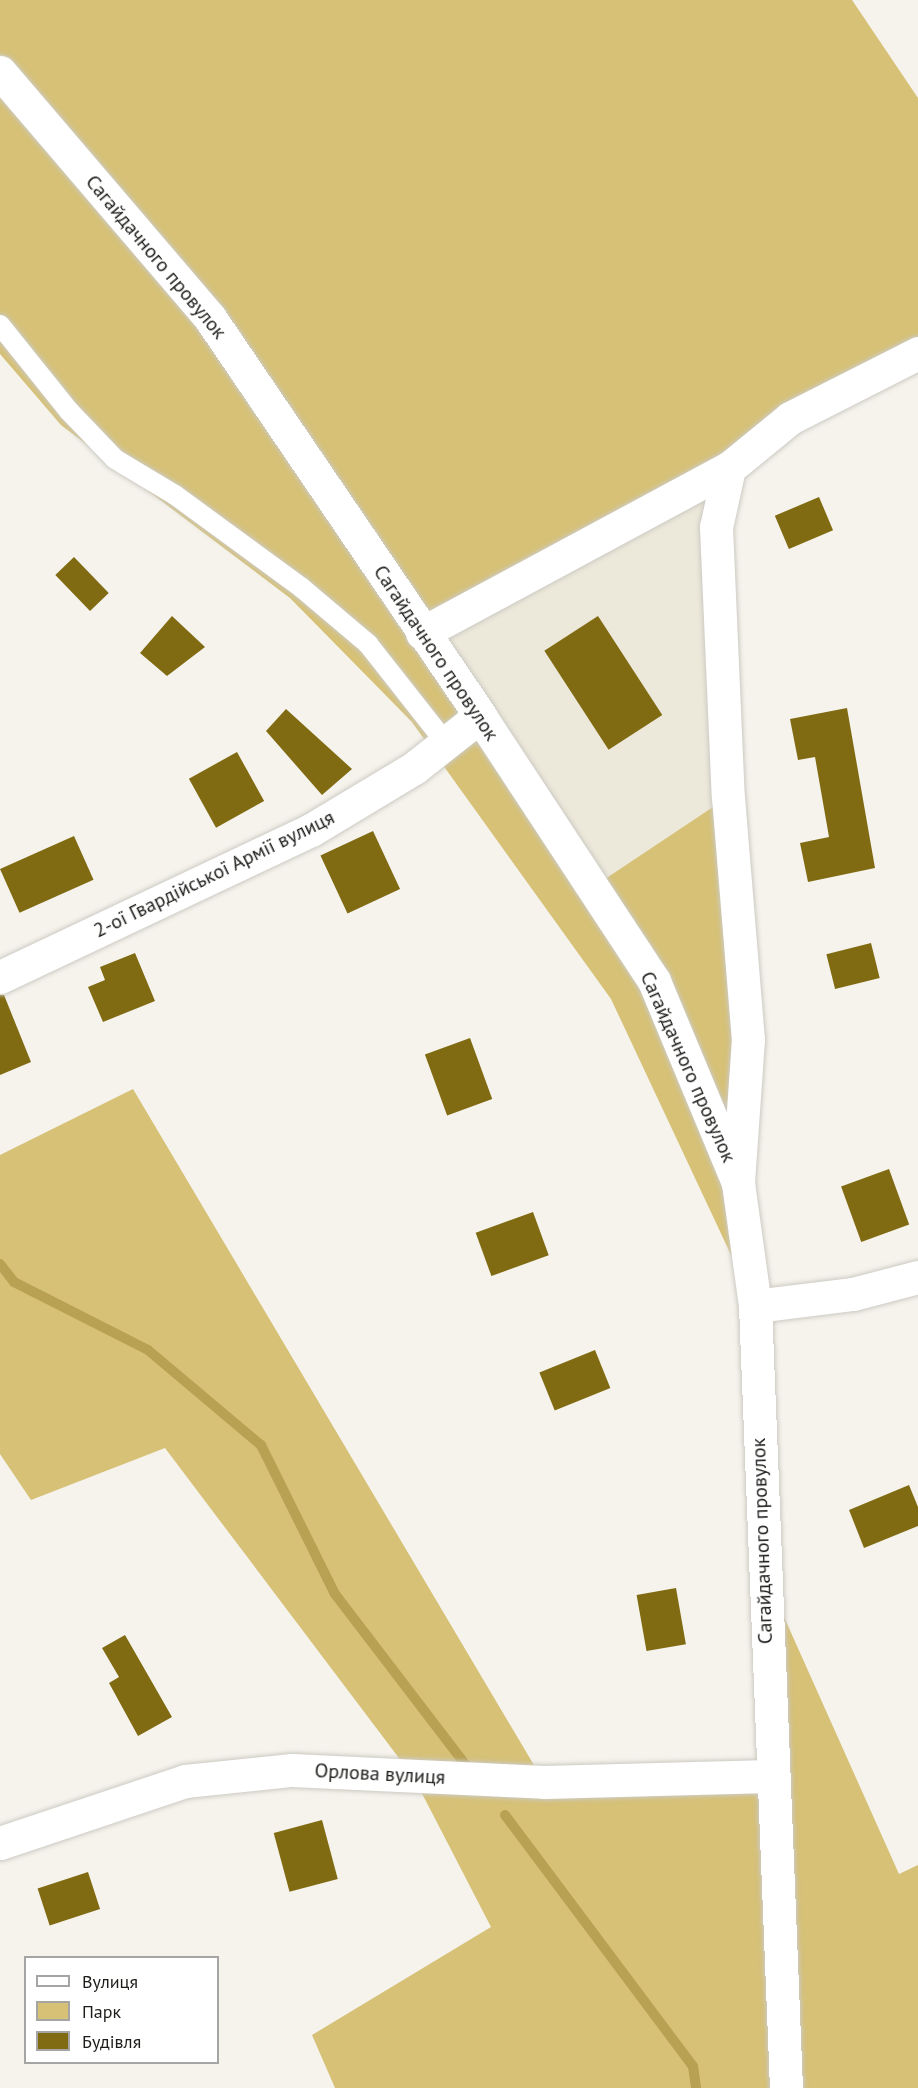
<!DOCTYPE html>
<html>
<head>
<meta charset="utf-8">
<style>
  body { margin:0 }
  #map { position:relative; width:918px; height:2088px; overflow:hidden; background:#f5f3ec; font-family:"PT Sans",sans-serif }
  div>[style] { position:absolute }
  .built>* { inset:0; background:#ece8da }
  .green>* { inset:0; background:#d6c177 }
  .stream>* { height:10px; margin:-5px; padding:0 5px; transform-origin:5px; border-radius:5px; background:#b8a152 }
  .building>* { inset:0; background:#816b12; transform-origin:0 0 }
  .roads { filter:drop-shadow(0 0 2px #cccac3) drop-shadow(0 0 2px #cccac3) }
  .service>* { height:20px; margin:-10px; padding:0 10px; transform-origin:10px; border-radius:10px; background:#fff }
  .minor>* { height:33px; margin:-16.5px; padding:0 16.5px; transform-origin:16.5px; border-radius:16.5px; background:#fff }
  .tertiary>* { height:33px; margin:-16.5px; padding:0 16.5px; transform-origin:16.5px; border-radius:16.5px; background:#fff }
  span { translate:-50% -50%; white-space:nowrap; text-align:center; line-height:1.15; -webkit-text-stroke:5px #fff; paint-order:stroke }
  .street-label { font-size:20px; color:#1d1d1a }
  .legend { position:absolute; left:24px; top:1956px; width:195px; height:108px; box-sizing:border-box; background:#fff; border:2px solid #a5a5a3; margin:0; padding:8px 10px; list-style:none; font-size:18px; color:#1d1d1a }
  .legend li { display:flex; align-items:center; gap:12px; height:30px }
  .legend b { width:30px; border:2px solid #a5a5a3 }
</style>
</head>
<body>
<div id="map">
  <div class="built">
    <i style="clip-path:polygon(729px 468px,728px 797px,593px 887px,422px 633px)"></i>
  </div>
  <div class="green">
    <i style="clip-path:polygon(0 0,852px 0,918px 98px,918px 355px,422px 633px,593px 887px,728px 797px,755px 1306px,611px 999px,412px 722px,290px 598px,61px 425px,0 354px)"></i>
    <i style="clip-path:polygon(133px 1089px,544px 1782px,770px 1776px,763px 1570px,899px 1874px,918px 1865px,918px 2088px,335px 2088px,312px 2035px,491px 1927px,414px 1778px,165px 1448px,31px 1500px,0 1454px,0 1155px)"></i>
  </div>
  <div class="stream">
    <i style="left:0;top:1264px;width:23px;rotate:52deg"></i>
    <i style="left:14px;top:1282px;width:150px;rotate:26.9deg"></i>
    <i style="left:148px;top:1350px;width:148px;rotate:40.1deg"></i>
    <i style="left:261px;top:1445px;width:166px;rotate:63.6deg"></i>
    <i style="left:335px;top:1594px;width:219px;rotate:52.6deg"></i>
    <i style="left:505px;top:1815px;width:314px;rotate:53.2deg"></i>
    <i style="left:693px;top:2066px;width:22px;rotate:82deg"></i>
  </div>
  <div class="building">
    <i style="left:819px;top:497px;width:36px;height:48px;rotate:67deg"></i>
    <i style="left:74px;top:557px;width:50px;height:26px;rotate:46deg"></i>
    <i style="clip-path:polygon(172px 616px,205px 647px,167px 676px,140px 653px)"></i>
    <i style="left:598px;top:616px;width:118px;height:64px;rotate:57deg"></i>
    <i style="clip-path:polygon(847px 708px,875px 868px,808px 882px,800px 843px,829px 837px,815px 757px,798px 760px,790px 719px)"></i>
    <i style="clip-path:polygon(286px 709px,352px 769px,322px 795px,266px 731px)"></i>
    <i style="left:237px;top:752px;width:56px;height:55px;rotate:61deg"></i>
    <i style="left:373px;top:831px;width:64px;height:58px;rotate:65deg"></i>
    <i style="left:74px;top:836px;width:48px;height:81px;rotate:66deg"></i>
    <i style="left:871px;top:943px;width:36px;height:46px;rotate:76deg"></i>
    <i style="clip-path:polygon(135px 953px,155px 1001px,103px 1022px,88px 987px,105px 980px,100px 967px)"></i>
    <i style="clip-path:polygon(0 995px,4px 995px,31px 1062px,0 1075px)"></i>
    <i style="left:470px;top:1038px;width:65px;height:48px;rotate:70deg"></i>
    <i style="left:889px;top:1169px;width:59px;height:51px;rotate:70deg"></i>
    <i style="left:533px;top:1212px;width:46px;height:61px;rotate:70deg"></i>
    <i style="left:595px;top:1350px;width:41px;height:60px;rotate:68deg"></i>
    <i style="clip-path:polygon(909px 1485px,918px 1507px,918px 1526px,864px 1548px,849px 1510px)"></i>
    <i style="left:676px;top:1588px;width:57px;height:40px;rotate:80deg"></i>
    <i style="clip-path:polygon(125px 1635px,172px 1717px,138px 1736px,109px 1683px,119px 1677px,102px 1648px)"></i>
    <i style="left:322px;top:1820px;width:61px;height:50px;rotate:75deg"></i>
    <i style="left:88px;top:1872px;width:39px;height:53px;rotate:72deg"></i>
  </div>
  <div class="roads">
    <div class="service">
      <i style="left:0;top:325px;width:110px;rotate:51.3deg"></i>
      <i style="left:69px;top:411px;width:66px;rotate:46.2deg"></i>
      <i style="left:115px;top:459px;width:70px;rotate:31deg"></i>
      <i style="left:175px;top:495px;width:157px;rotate:36.2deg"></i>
      <i style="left:302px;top:588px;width:87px;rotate:40.3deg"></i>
      <i style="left:368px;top:644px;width:126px;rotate:51.8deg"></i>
    </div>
    <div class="minor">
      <i style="left:729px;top:468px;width:79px;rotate:-39.3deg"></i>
      <i style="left:790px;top:418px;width:144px;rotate:-26.9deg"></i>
      <i style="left:422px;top:633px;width:349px;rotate:-28.3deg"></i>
      <i style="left:729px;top:468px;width:60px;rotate:102.4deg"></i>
      <i style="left:716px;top:527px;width:270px;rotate:87.5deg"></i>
      <i style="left:728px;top:797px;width:243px;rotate:85.3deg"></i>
      <i style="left:748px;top:1039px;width:144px;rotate:94deg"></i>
      <i style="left:0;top:977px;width:344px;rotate:-25.3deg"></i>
      <i style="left:311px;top:830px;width:120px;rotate:-31deg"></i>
      <i style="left:414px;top:768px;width:84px;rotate:-38.2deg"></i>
      <i style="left:755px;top:1306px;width:99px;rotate:-7deg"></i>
      <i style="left:853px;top:1294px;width:67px;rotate:-14.7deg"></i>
      <i style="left:0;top:1843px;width:195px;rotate:-18.5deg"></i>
      <i style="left:185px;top:1781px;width:108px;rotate:-5.9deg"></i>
      <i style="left:292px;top:1770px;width:252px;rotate:2.7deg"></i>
      <i style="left:544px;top:1782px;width:226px;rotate:-1.5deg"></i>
    </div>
    <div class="tertiary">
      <i style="left:0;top:72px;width:323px;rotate:49.5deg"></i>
      <i style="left:210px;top:318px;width:481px;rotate:55.8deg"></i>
      <i style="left:480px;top:716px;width:317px;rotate:56.7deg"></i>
      <i style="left:654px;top:981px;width:219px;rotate:67.4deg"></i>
      <i style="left:738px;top:1183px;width:124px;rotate:82.1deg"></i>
      <i style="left:755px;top:1306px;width:783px;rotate:87.73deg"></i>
    </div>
  </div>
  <div class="street-label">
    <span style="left:156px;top:257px;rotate:50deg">Сагайдачного провулок</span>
    <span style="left:436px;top:653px;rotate:56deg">Сагайдачного провулок</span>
    <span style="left:214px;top:874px;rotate:-26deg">2-ої Гвардійської Армії вулиця</span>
    <span style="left:688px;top:1067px;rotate:66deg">Сагайдачного провулок</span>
    <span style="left:762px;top:1541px;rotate:-92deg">Сагайдачного провулок</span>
    <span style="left:380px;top:1774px;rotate:3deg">Орлова вулиця</span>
  </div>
  <ul class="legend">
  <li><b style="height:8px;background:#fff"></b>Вулиця</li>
  <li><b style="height:16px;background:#d6c177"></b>Парк</li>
  <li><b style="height:16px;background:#816b12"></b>Будівля</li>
  </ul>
</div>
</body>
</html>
